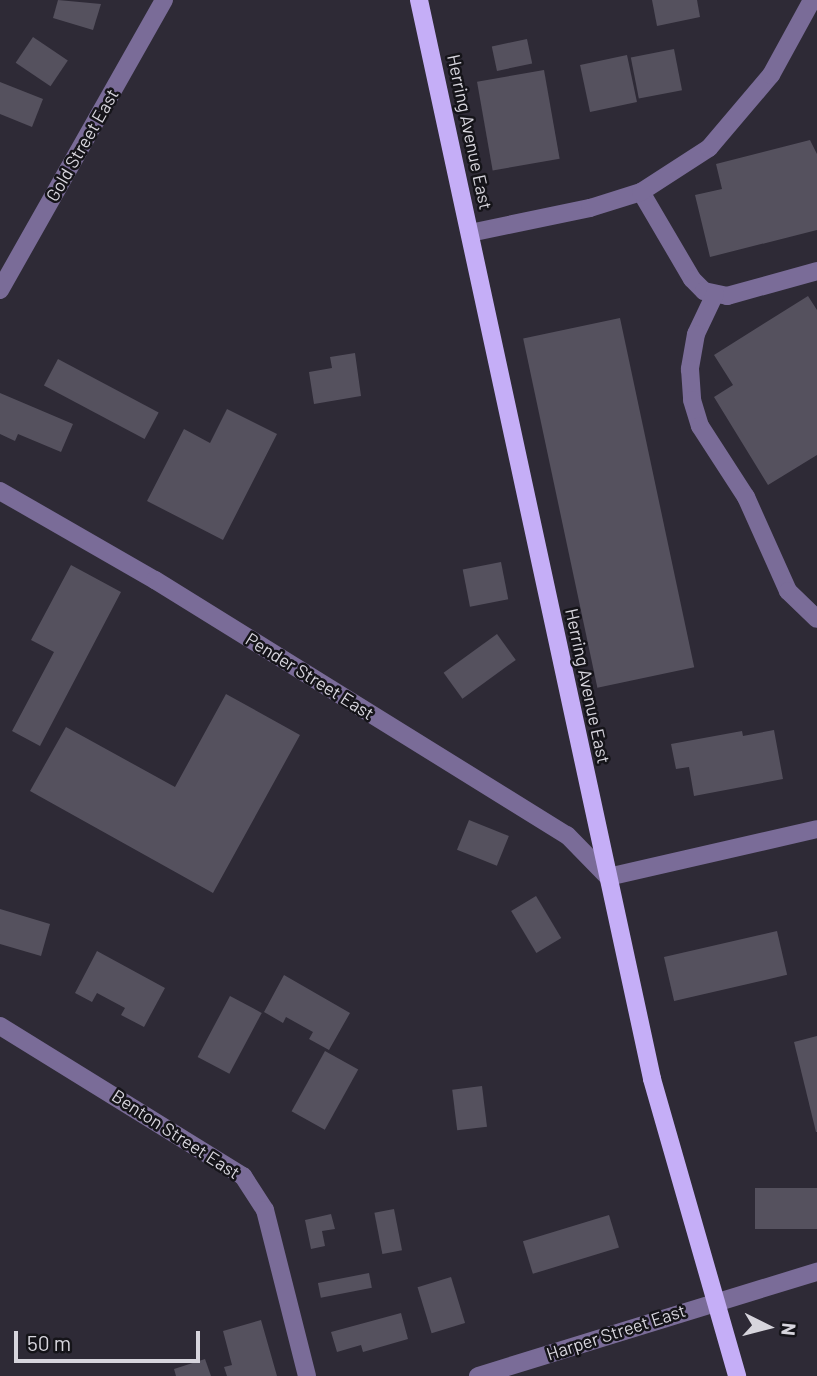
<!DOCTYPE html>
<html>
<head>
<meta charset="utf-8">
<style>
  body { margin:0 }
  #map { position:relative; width:817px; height:1376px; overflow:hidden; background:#2e2a36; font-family:Barlow,sans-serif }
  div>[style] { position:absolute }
  .building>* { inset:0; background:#55515e; transform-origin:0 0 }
  .minor>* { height:18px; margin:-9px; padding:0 9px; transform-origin:9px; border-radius:9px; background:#7a6c98 }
  .major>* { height:18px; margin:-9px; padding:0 9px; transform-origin:9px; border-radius:9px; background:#c5aef7 }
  span { translate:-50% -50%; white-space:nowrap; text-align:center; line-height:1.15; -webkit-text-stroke:5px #151419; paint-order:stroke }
  .street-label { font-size:18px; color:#d7d5dd }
  .north { position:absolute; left:733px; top:1292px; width:70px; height:70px; -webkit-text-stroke:5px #151419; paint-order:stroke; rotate:96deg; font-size:19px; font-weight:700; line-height:28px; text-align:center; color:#d7d5dd }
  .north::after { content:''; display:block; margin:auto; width:24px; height:32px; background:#d7d5dd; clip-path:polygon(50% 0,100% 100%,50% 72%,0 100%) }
  .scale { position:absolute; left:14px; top:1331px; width:186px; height:32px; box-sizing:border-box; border:4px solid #d7d5dd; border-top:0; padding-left:9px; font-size:21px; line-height:24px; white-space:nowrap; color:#d7d5dd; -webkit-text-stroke:5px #151419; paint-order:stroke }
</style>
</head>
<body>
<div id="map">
  <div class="building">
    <i style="clip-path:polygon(58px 0,101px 4px,93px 30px,53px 18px)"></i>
    <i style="clip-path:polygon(652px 0,697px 0,700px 17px,657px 26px)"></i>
    <i style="left:33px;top:37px;width:42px;height:31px;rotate:34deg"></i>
    <i style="left:527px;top:39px;width:25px;height:36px;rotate:78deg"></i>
    <i style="left:674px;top:49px;width:42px;height:44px;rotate:79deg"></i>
    <i style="left:627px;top:55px;width:48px;height:48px;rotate:78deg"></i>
    <i style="left:544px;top:70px;width:90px;height:68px;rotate:80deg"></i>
    <i style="clip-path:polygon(0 82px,43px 99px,32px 127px,0 114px)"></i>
    <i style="clip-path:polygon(810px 140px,817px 154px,817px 230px,710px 257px,695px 195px,722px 189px,716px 164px)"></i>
    <i style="clip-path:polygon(808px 296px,817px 310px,817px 455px,768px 485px,714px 397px,733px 385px,714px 355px)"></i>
    <i style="left:620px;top:318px;width:357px;height:99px;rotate:78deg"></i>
    <i style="clip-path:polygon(355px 353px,361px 396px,314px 404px,309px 372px,332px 368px,330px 357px)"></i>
    <i style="left:58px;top:359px;width:114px;height:30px;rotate:28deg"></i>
    <i style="clip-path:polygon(0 393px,73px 424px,61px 452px,18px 434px,15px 441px,0 434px)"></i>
    <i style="clip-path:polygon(227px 409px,277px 434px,223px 540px,147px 501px,184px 429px,210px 443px)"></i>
    <i style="left:501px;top:562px;width:38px;height:39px;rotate:79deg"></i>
    <i style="clip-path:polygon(71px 565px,121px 592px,40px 746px,12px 731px,54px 652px,31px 640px)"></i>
    <i style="left:497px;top:634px;width:32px;height:66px;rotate:54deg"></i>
    <i style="clip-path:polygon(226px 694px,300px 735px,213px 893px,30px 791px,66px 727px,175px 787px)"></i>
    <i style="clip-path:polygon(774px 730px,783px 779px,694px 796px,689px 767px,676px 769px,671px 744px,742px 731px,743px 736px)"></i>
    <i style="left:469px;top:820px;width:43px;height:32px;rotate:22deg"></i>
    <i style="left:536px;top:896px;width:49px;height:29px;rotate:59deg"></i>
    <i style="clip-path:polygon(0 909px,50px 924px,41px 956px,0 944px)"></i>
    <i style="left:777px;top:931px;width:45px;height:116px;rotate:77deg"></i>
    <i style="clip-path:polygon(97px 951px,165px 988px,144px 1027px,121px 1015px,125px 1008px,97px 993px,92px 1002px,75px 993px)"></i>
    <i style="clip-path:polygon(284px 975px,350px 1013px,329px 1050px,309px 1039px,313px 1032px,286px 1017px,283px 1023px,264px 1012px)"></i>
    <i style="left:230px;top:996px;width:36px;height:69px;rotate:28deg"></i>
    <i style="clip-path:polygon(817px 1036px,817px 1132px,816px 1132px,794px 1042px)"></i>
    <i style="left:325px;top:1051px;width:38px;height:69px;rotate:29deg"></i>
    <i style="left:482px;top:1086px;width:41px;height:30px;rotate:83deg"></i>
    <i style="left:817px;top:1188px;width:41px;height:62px;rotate:90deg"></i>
    <i style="left:394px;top:1209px;width:42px;height:20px;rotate:79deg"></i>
    <i style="clip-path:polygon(331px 1214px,335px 1229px,322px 1231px,325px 1246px,311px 1249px,305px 1220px)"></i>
    <i style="left:609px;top:1215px;width:34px;height:90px;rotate:73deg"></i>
    <i style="left:369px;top:1273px;width:15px;height:52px;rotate:79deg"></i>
    <i style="left:451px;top:1277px;width:48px;height:35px;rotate:73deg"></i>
    <i style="clip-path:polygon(401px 1313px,408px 1339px,363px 1352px,361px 1345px,337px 1352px,331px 1332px)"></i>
    <i style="clip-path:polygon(261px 1320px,277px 1376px,227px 1376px,224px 1367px,232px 1365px,223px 1331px)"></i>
    <i style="clip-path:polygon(205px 1359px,211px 1376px,176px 1376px,174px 1369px)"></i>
  </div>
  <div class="minor">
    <i style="left:641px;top:192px;width:101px;rotate:59.6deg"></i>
    <i style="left:692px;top:279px;width:17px;rotate:45deg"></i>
    <i style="left:704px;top:291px;width:24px;rotate:12deg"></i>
    <i style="left:727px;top:296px;width:93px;rotate:-15.5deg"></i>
    <i style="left:470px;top:233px;width:123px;rotate:-11.8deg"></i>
    <i style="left:590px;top:208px;width:53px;rotate:-17.4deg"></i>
    <i style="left:641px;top:192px;width:81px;rotate:-32.9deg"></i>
    <i style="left:709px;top:148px;width:96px;rotate:-49.7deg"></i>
    <i style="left:771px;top:75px;width:85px;rotate:-61.3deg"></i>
    <i style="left:0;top:290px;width:333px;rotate:-60.5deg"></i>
    <i style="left:715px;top:294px;width:44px;rotate:115.4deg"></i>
    <i style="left:696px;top:334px;width:36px;rotate:100deg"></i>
    <i style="left:690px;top:369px;width:31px;rotate:86deg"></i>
    <i style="left:692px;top:400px;width:27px;rotate:73deg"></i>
    <i style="left:700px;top:426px;width:85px;rotate:57.1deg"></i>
    <i style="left:746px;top:497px;width:103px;rotate:65.9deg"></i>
    <i style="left:788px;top:591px;width:40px;rotate:44deg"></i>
    <i style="left:0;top:491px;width:179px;rotate:29.9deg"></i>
    <i style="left:155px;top:580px;width:485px;rotate:31.8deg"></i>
    <i style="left:567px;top:835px;width:59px;rotate:45.7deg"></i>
    <i style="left:608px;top:877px;width:214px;rotate:-12.9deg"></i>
    <i style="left:0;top:1026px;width:286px;rotate:31.7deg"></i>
    <i style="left:243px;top:1176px;width:40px;rotate:57.1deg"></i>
    <i style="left:265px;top:1210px;width:171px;rotate:75.8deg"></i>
    <i style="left:478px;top:1376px;width:355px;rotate:-17.1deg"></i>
  </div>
  <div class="major">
    <i style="left:419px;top:0;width:1104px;rotate:77.81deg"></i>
    <i style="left:652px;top:1079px;width:309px;rotate:74deg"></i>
  </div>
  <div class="street-label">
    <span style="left:470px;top:132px;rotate:78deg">Herring Avenue East</span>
    <span style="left:82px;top:145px;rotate:-60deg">Gold Street East</span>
    <span style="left:310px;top:676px;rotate:32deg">Pender Street East</span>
    <span style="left:588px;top:686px;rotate:78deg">Herring Avenue East</span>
    <span style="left:176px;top:1134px;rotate:33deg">Benton Street East</span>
    <span style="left:616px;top:1332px;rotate:-18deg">Harper Street East</span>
  </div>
  <div class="north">N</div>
  <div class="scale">50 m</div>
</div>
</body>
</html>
